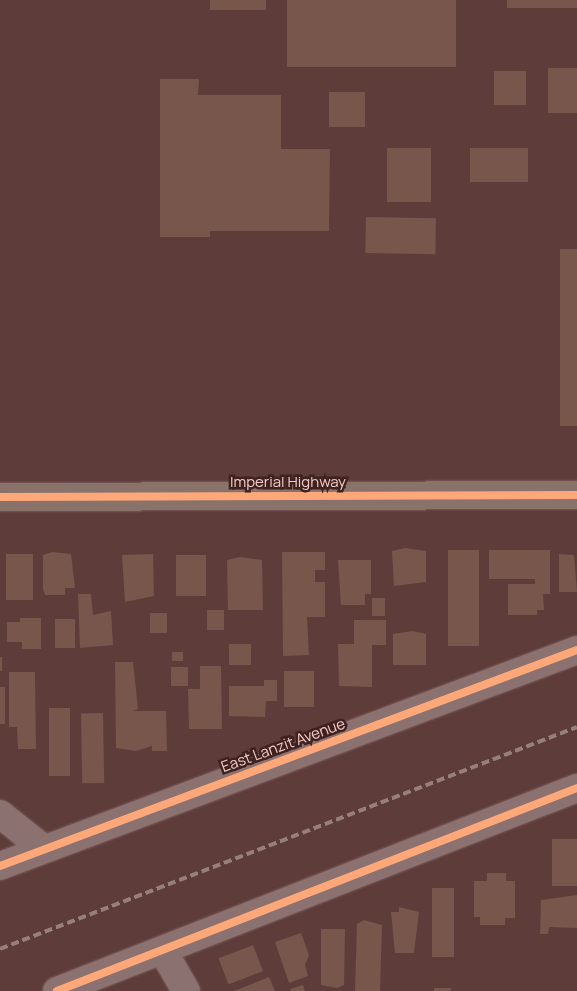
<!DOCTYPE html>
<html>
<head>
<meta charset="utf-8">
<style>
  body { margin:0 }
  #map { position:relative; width:577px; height:991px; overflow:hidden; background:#5e3c3a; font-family:Manrope,sans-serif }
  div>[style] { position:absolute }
  .building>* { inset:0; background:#78564c; transform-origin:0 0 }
  .roads { filter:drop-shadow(0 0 1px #7a5b5a) drop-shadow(0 0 1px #7a5b5a) }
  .minor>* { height:28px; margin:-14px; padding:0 14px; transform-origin:14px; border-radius:14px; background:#8b716f }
  .major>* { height:28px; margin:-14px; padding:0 14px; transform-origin:14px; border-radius:14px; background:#89726a }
  .rail>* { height:4px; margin-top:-2px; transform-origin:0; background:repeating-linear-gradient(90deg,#977f7d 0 8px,transparent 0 12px) }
  .cycleway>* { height:8px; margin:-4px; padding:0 4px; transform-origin:4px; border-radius:4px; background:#fea87a }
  span { translate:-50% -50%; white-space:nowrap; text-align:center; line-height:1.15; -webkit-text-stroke:5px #3f2220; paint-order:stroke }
  .street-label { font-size:15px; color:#f2cbc7 }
</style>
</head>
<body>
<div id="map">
  <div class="building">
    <i style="left:210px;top:0;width:56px;height:10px"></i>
    <i style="left:287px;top:0;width:169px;height:67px"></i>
    <i style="left:507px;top:0;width:70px;height:8px"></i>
    <i style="left:548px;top:68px;width:29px;height:45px"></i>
    <i style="left:494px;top:71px;width:32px;height:34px"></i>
    <i style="clip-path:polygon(160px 79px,199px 79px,198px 95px,281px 95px,281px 149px,330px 149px,329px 231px,210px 231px,210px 237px,160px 237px)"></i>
    <i style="left:365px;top:92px;width:35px;height:36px;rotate:90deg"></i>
    <i style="left:387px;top:148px;width:44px;height:54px"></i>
    <i style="left:470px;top:148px;width:58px;height:34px"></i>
    <i style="left:366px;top:217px;width:70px;height:36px;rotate:1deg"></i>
    <i style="left:560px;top:249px;width:17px;height:177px"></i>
    <i style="clip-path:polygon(405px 548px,426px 551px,426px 582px,394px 586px,392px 551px)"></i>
    <i style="left:448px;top:550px;width:31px;height:96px"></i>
    <i style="clip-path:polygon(489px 550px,550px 550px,550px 594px,543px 594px,544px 610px,537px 610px,537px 615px,508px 615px,508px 584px,535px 584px,535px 579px,489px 579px)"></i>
    <i style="clip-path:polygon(52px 552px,71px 554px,75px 588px,65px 588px,65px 595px,45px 595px,43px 589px,43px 555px)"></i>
    <i style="clip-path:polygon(282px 552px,325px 552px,325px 570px,315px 570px,315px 582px,325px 582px,325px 617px,307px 617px,309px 655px,283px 656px)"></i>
    <i style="left:6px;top:554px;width:27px;height:46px"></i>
    <i style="clip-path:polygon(153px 554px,154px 596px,125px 602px,122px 555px)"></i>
    <i style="clip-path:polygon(559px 554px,574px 555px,577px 592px,559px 592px)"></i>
    <i style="left:206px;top:555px;width:41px;height:30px;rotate:90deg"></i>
    <i style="clip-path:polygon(240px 557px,262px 560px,263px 610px,228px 610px,227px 560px)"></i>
    <i style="clip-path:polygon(338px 560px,371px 560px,371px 594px,365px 594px,365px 605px,341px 605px)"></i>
    <i style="clip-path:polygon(78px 594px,91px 594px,93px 615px,111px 611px,113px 645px,80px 648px)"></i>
    <i style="left:372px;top:598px;width:13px;height:18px"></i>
    <i style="left:207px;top:610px;width:17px;height:20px"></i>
    <i style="left:150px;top:613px;width:17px;height:20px"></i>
    <i style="clip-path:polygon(20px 618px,41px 618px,41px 649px,22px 649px,22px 642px,7px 642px,7px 622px,20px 622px)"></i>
    <i style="left:55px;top:619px;width:20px;height:29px"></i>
    <i style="clip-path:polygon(354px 620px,386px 620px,386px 645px,372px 645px,372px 687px,339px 686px,338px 644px,354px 644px)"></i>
    <i style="clip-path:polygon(413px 631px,426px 634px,426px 665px,393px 665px,393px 634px)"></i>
    <i style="left:229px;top:644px;width:22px;height:21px"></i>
    <i style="left:172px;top:652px;width:11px;height:9px"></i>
    <i style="left:0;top:657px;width:2px;height:14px"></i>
    <i style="clip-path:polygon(115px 662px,133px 662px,138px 709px,133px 711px,166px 711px,167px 751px,152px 751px,152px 746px,136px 751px,116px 748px)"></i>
    <i style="clip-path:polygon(200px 666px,221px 666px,222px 729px,189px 729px,188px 689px,200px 689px)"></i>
    <i style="left:171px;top:667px;width:17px;height:19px"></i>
    <i style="left:284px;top:671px;width:30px;height:36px"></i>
    <i style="clip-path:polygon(9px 672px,35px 672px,36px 749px,18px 749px,17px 727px,9px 727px)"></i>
    <i style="clip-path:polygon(264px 680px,277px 680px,277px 701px,266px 701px,265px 717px,229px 716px,229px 686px,264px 686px)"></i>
    <i style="left:0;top:687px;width:5px;height:37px"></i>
    <i style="left:49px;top:708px;width:21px;height:68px"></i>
    <i style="left:103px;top:713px;width:70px;height:22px;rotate:89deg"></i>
    <i style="left:552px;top:839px;width:25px;height:47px"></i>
    <i style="clip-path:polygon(487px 873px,506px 873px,506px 881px,515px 881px,515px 918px,505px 918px,505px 925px,480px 925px,480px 917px,474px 917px,474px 881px,487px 881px)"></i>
    <i style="left:432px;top:888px;width:22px;height:69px"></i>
    <i style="clip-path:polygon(577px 895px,577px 928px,549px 927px,548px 934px,540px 934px,541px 900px)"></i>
    <i style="clip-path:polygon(399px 907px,419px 912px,414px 953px,395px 953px,391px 912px,399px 912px)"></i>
    <i style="clip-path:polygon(364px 920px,382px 925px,380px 991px,355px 991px,357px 924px)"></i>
    <i style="clip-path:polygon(321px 929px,345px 929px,344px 985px,337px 988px,321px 985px)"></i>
    <i style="clip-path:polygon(301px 933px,309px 955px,305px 965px,308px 976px,289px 983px,275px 942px)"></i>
    <i style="left:253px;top:945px;width:28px;height:37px;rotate:69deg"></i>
    <i style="clip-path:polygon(269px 977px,275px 991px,234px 991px)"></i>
    <i style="clip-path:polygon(303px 985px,305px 991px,291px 991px,290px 989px)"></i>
    <i style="left:434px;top:988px;width:17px;height:3px"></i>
  </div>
  <div class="roads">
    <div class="minor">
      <i style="left:0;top:814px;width:56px;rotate:38.5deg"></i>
      <i style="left:0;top:866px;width:616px;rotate:-20.52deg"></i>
      <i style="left:163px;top:951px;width:46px;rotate:60.1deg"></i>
      <i style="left:57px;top:991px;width:558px;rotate:-21.32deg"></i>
    </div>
    <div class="major">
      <i style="left:0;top:497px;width:577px;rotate:-0.2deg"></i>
    </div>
  </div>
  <div class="rail">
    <i style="left:0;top:949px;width:618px;rotate:-21.04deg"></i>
  </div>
  <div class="cycleway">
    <i style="left:0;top:497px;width:577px;rotate:-0.2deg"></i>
    <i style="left:0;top:866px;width:616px;rotate:-20.52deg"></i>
    <i style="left:57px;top:991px;width:558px;rotate:-21.32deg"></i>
  </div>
  <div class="street-label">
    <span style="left:288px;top:482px">Imperial Highway</span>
    <span style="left:283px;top:745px;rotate:-20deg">East Lanzit Avenue</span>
  </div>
</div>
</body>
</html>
